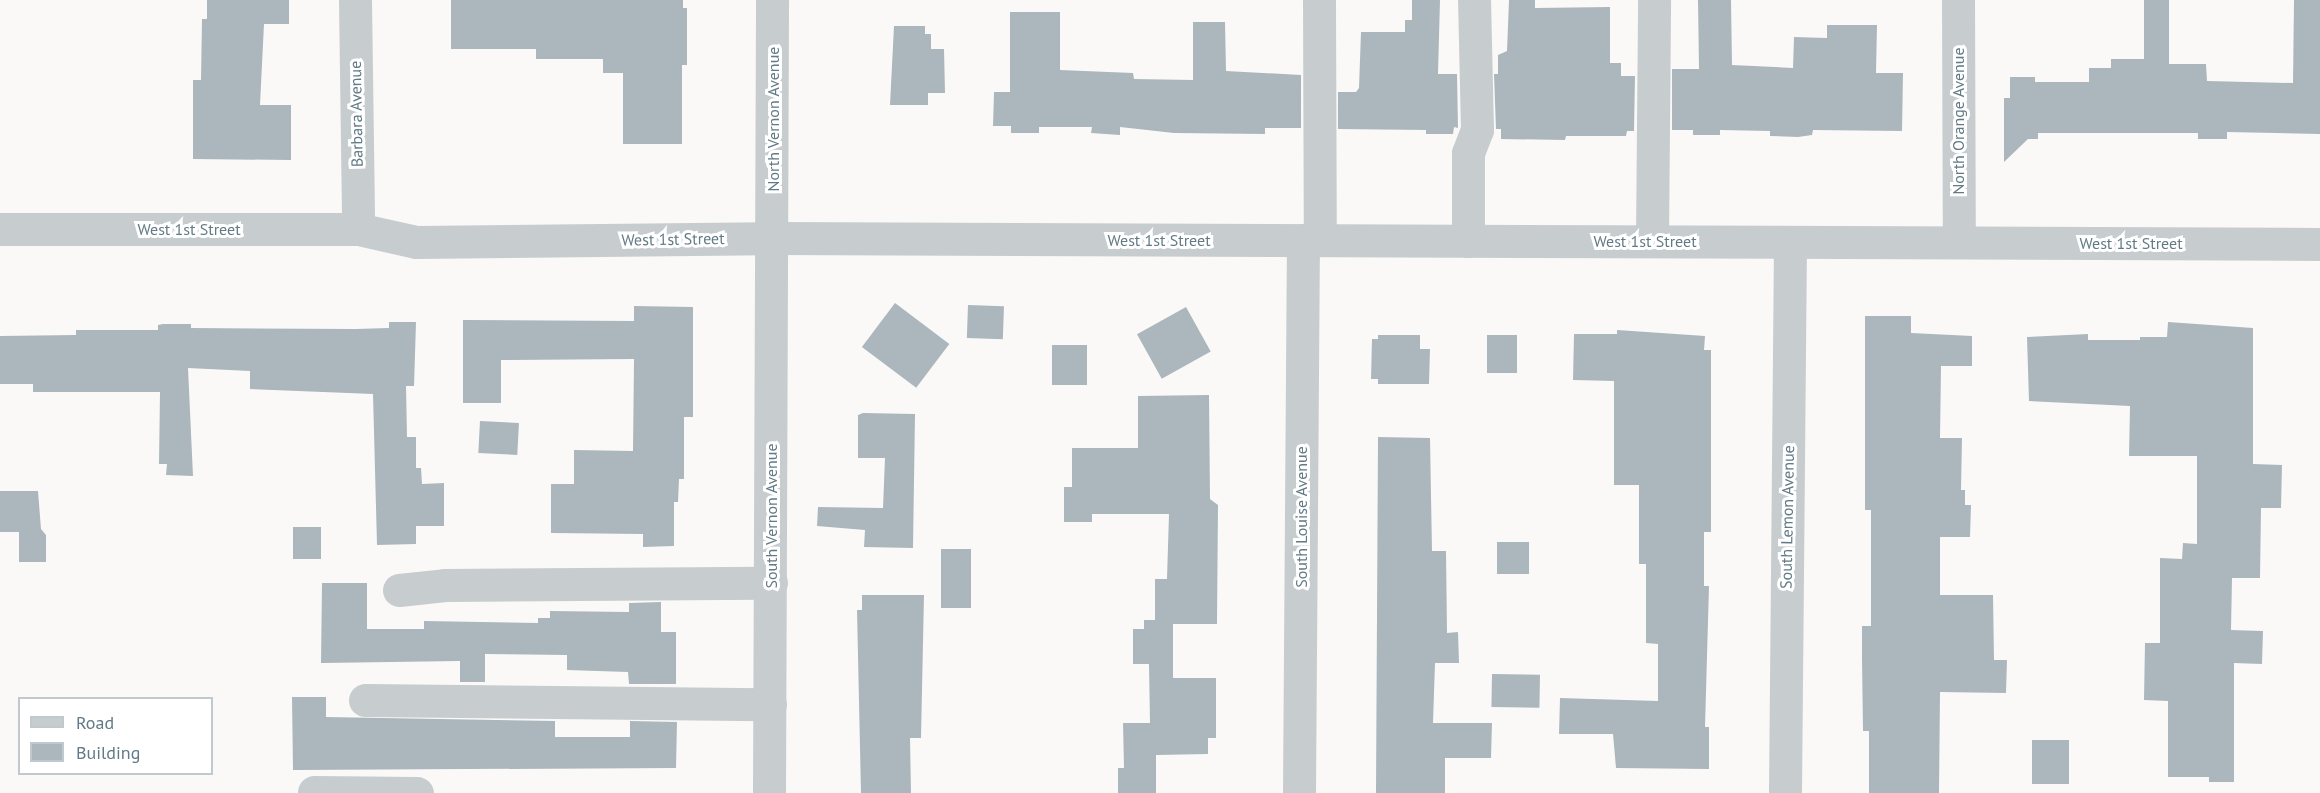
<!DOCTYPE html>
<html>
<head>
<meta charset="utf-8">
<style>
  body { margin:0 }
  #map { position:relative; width:2320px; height:793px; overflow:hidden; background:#faf9f7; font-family:"PT Sans",sans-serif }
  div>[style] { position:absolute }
  .building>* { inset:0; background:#abb7bc; transform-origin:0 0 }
  .minor>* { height:33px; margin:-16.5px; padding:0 16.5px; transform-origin:16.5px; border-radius:16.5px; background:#c7cccf }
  span { translate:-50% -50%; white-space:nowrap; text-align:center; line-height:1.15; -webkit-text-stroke:6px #fff; paint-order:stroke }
  .street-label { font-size:16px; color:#627a85 }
  .legend { position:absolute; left:18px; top:697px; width:195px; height:78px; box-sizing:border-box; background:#fff; border:2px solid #c0cace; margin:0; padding:8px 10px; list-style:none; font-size:18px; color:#627a85 }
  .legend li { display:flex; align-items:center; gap:12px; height:30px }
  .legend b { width:30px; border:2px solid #c0cace }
</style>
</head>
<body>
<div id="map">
  <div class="building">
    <i style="clip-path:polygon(207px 0,289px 0,289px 24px,264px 24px,260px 105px,291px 105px,291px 160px,193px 159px,193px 80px,201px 80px,202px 19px,207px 19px)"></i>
    <i style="clip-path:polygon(451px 0,683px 0,683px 8px,687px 8px,687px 65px,682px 65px,682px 144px,623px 144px,623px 73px,603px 73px,603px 59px,536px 59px,536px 49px,451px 49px)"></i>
    <i style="clip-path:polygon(1412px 0,1440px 0,1438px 74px,1457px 74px,1458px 128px,1454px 127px,1453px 134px,1426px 134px,1426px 130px,1338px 129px,1338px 92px,1356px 92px,1359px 88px,1361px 32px,1405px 32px,1405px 20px,1412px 20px)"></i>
    <i style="clip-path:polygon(1509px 0,1535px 0,1535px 8px,1610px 7px,1610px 63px,1621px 63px,1621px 76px,1635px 76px,1634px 131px,1627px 131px,1626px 136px,1566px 136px,1565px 140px,1501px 139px,1501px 129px,1496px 129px,1494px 74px,1498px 74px,1498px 55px,1507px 51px)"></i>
    <i style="clip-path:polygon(1698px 0,1731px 0,1732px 65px,1793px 68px,1794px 37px,1827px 38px,1827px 25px,1877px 25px,1876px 73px,1903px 73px,1902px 131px,1813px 130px,1812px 135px,1798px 137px,1770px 136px,1770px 131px,1720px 130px,1720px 135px,1693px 135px,1693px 130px,1672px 130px,1672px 69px,1699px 69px)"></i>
    <i style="clip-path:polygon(2144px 0,2169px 0,2169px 64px,2206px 64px,2207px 81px,2293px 83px,2294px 0,2320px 0,2320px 134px,2227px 132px,2227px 139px,2198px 139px,2198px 133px,2038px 133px,2038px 139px,2028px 139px,2004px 162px,2004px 98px,2010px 98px,2010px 77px,2035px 77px,2035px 82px,2089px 82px,2089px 68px,2111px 68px,2111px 59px,2144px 59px)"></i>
    <i style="clip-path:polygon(1010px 12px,1060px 12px,1060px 70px,1133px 73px,1134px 79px,1193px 80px,1193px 22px,1225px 22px,1226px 71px,1301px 75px,1301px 128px,1265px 128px,1265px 134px,1174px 133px,1120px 127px,1120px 135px,1091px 133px,1092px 127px,1039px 127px,1039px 133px,1011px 133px,1011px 126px,993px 126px,994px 92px,1010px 92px)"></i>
    <i style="clip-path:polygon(894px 26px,925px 26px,925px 34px,931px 34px,931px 49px,944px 49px,945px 93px,928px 93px,928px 105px,890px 105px)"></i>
    <i style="left:895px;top:303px;width:68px;height:55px;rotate:37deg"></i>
    <i style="left:968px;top:305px;width:36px;height:33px;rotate:2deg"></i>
    <i style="clip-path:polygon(634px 306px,693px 307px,693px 417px,684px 417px,684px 479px,679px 479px,678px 502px,674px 502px,674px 546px,643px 547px,643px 534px,551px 533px,551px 484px,574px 484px,574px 450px,633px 451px,634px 359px,501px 360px,501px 403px,463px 403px,463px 320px,634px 321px)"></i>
    <i style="left:1186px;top:307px;width:51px;height:56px;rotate:61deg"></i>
    <i style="clip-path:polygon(1865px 316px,1911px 316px,1911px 333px,1972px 336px,1972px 366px,1941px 366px,1940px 438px,1962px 438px,1961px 490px,1965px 490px,1965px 505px,1971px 505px,1970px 537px,1940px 537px,1940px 595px,1993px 595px,1994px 660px,2007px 660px,2006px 693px,1940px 692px,1939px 793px,1869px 793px,1869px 731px,1863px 731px,1862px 658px,1862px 626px,1871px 626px,1871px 510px,1865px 510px)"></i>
    <i style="clip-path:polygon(389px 322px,416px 322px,414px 386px,406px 386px,407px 437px,416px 437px,416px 468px,421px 468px,422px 484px,444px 483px,444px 526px,416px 526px,416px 544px,377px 545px,373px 394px,250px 389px,250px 371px,188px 368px,193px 476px,166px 475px,167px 464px,159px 464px,160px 392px,33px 392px,33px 384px,0 384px,0 336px,76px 335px,76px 330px,158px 330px,158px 325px,163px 324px,191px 324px,191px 328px,356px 329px,389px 328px)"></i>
    <i style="clip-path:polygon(2168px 322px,2253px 328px,2253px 464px,2282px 465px,2281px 508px,2261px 508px,2260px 578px,2232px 578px,2231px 630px,2263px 631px,2262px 664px,2234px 663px,2234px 782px,2209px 782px,2209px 777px,2168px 777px,2168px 701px,2144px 700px,2145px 643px,2160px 643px,2160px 558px,2182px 559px,2183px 543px,2197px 544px,2197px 456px,2129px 456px,2130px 406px,2029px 401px,2027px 337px,2088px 334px,2088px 340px,2140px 340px,2140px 337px,2167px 337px)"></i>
    <i style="clip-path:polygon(1617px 330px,1705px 336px,1704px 350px,1711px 350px,1711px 532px,1704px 532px,1704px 586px,1709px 586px,1705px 727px,1709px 727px,1709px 769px,1616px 768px,1613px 734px,1559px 734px,1560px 698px,1658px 701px,1658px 644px,1646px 643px,1646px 564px,1639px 564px,1639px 485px,1614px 485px,1614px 381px,1573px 380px,1574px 334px,1617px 334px)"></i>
    <i style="clip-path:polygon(1378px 335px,1420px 335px,1420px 349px,1430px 349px,1429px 384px,1378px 384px,1378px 379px,1371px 379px,1372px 339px,1378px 339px)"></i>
    <i style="left:1487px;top:335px;width:30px;height:38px"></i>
    <i style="left:1052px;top:345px;width:35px;height:40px"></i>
    <i style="clip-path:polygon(1209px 395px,1210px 499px,1218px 505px,1217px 624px,1173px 624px,1173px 678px,1216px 678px,1216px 738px,1208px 738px,1208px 754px,1156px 755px,1156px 793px,1118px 793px,1118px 768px,1124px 768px,1123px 723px,1150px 723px,1149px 664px,1133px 664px,1133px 629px,1144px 629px,1144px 620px,1155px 620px,1155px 579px,1167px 579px,1169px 514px,1092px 514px,1092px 522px,1064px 522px,1064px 487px,1072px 487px,1072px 448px,1138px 448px,1138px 396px)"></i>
    <i style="clip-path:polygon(863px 413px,915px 414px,913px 548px,864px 547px,865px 530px,817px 526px,818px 507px,883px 508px,885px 458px,858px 458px,858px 415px)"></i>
    <i style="left:480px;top:421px;width:39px;height:32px;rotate:3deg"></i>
    <i style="clip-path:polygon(1378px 437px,1430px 438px,1432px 551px,1446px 551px,1447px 633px,1458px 632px,1459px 663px,1435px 663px,1433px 723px,1492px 723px,1491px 758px,1445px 758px,1445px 793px,1376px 793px)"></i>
    <i style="clip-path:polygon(0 491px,38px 491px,41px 529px,46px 535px,46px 562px,19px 562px,19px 532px,0 532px)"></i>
    <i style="left:293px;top:527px;width:28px;height:32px"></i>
    <i style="left:1497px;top:542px;width:32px;height:32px"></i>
    <i style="left:941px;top:549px;width:30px;height:59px"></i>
    <i style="clip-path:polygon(322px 583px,367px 583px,367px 629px,424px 629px,424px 621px,538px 623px,538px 618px,550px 618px,550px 611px,629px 612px,629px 603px,661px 602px,661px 632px,676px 632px,676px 684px,629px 684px,628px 672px,567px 670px,567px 655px,485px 654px,485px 682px,460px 682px,460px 661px,321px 663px)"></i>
    <i style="clip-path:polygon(862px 595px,924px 595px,921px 738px,910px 738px,911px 793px,861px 793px,857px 610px,862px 610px)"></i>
    <i style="left:1492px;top:674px;width:48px;height:33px;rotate:1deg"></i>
    <i style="clip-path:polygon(292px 697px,326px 697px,326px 717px,555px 721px,555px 737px,630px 737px,630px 721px,677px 722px,676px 768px,293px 770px)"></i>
    <i style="left:2069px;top:740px;width:44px;height:37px;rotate:90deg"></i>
  </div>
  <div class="minor">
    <i style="left:355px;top:0;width:229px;rotate:89.2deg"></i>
    <i style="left:1319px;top:0;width:240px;rotate:89.8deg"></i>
    <i style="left:1958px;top:0;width:242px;rotate:89.8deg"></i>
    <i style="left:0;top:229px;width:358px"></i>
    <i style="left:358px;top:229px;width:59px;rotate:12.6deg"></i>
    <i style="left:416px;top:242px;width:357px;rotate:-0.6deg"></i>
    <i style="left:773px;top:238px;width:1547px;rotate:0.22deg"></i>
    <i style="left:1468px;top:241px;width:88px;rotate:-90deg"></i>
    <i style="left:1468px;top:153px;width:25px;rotate:-69deg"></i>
    <i style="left:1477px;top:130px;width:130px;rotate:-91.3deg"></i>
    <i style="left:1652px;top:241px;width:241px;rotate:-89.5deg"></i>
    <i style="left:399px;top:590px;width:46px;rotate:-6.2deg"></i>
    <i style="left:445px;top:585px;width:326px;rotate:-0.4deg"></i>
    <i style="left:365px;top:700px;width:405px;rotate:0.6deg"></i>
    <i style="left:314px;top:792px;width:103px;rotate:0.6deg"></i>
    <i style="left:769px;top:793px;width:793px;rotate:-89.78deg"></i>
    <i style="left:1299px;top:793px;width:553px;rotate:-89.59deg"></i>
    <i style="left:1785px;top:793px;width:551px;rotate:-89.48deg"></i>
  </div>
  <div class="street-label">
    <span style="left:356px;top:114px;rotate:-91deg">Barbara Avenue</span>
    <span style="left:773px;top:119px;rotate:-90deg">North Vernon Avenue</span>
    <span style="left:1958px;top:121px;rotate:-90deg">North Orange Avenue</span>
    <span style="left:189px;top:229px">West 1st Street</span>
    <span style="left:673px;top:239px;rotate:-1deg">West 1st Street</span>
    <span style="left:1159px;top:240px">West 1st Street</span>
    <span style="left:1645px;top:241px">West 1st Street</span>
    <span style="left:2131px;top:243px">West 1st Street</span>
    <span style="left:771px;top:516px;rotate:-90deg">South Vernon Avenue</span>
    <span style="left:1301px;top:517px;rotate:-90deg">South Louise Avenue</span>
    <span style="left:1787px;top:517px;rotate:-89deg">South Lemon Avenue</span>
  </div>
  <ul class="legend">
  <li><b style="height:8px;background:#c7cccf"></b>Road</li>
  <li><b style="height:16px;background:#abb7bc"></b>Building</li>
  </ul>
</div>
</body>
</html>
